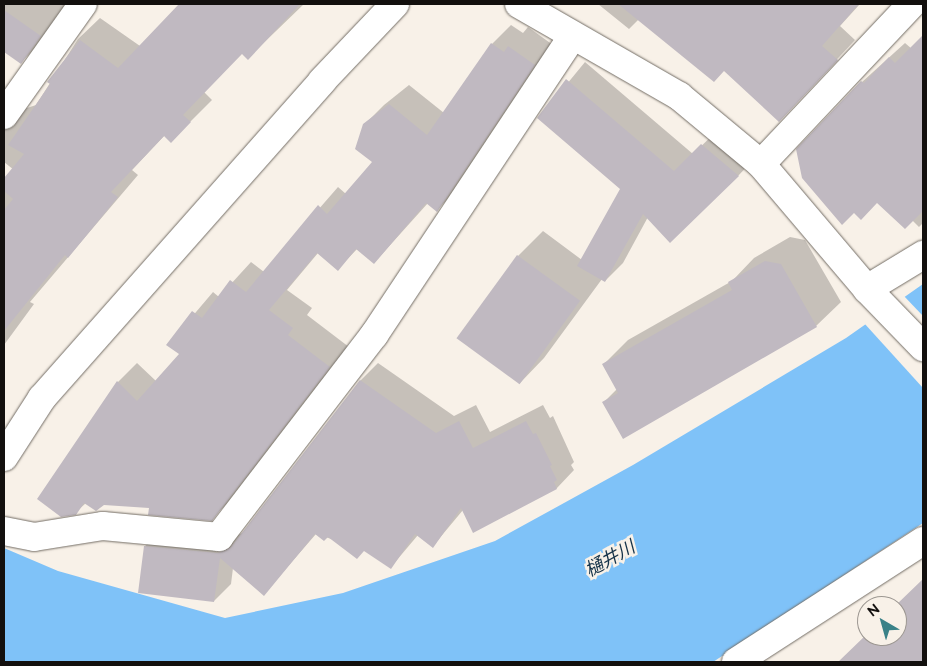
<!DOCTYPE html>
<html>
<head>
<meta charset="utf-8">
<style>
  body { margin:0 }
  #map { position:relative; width:927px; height:666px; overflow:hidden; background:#f8f1e8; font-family:Raleway,"Noto Sans JP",sans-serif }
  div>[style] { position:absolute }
  .water>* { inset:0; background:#7fc2f8 }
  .pier>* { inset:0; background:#f8f1e8 }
  .shadow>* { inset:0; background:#0003 }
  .building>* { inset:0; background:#c0b9c1; transform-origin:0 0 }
  .roads { filter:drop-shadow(0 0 1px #736d65) drop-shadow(0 0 1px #736d65) }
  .minor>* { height:28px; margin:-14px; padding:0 14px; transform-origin:14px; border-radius:14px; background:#fff }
  .tertiary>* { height:28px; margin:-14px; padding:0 14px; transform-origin:14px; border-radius:14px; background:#fff }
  span { translate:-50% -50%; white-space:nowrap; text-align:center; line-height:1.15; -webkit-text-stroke:5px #f8f1e8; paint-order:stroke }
  .water-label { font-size:18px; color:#163349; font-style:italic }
  .frame { position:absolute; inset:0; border:5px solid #13100e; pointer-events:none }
  .north { position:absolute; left:857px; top:596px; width:50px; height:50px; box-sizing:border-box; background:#f8f1e8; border:1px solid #9c9791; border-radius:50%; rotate:322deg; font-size:14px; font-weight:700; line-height:20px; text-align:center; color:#13100e }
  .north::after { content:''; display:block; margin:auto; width:18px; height:22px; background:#3a8288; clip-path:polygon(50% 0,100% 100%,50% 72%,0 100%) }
</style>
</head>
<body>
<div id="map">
  <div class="water">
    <i style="clip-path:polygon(923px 284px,923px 523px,713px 662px,4px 662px,4px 548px,58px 571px,225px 618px,343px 593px,495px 541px,633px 465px,846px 338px)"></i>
  </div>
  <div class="pier">
    <i style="clip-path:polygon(903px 295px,923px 316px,923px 388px,864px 323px)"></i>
  </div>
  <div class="shadow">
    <i style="clip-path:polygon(4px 4px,67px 4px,43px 41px,21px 62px,4px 51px)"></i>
    <i style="clip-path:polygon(180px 4px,304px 4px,248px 58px,242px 52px,204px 92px,212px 100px,171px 141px,165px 135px,132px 170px,138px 175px,30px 302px,34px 304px,4px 345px,4px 193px,19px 174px,4px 162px,4px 88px,24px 109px,36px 105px,78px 39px,100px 18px,140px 46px)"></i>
    <i style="clip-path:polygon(598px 4px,860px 4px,840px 26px,855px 40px,798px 101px,725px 70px,639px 19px,629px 29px)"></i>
    <i style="clip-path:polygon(511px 25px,523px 33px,528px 27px,553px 45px,456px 191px,437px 210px,428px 203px,374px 263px,358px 248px,338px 269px,318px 253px,287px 290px,312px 308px,307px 315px,349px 347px,231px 500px,211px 519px,150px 507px,86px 503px,75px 513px,118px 382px,137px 363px,156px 381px,181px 354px,168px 345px,213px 292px,219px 297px,251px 262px,264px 272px,338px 187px,346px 194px,374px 162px,364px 125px,384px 105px,409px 85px,444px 113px,492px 44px)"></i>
    <i style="clip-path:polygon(923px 37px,923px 223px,919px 227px,912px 220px,862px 82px,905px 43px,912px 49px)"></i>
    <i style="clip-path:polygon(585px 62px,693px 154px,720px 128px,755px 158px,738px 176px,648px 217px,623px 263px,605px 281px,602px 279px,544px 358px,520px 383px,518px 256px,543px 231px,582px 260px,621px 189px,539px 118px)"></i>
    <i style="clip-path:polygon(790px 237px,805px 240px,841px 302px,816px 326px,604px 402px,617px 389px,603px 365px,628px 340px,732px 281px,754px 258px)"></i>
    <i style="clip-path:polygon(378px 363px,454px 416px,476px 405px,490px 432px,543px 405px,550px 418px,553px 416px,574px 462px,571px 465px,574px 470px,557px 488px,473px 531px,463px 510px,433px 546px,418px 535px,391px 567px,365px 550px,316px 534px,264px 594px,233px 568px,231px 584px,214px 601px,145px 546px,163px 529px,236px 536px,244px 532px,361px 380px)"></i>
    <i style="clip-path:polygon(923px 581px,923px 662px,840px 662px,867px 636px,897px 636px,897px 606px)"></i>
  </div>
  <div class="building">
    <i style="clip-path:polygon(179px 4px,300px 4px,248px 60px,242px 54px,183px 115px,191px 122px,171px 143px,164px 136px,111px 192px,118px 197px,68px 258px,65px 255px,4px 331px,4px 210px,13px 199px,4px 191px,4px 178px,24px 154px,8px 145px,50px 84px,47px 82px,80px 40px,118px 68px)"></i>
    <i style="clip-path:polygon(618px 4px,859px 4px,822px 46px,838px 60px,779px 122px,724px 71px,714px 82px)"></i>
    <i style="clip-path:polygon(4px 10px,41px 36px,21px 64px,4px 52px)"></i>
    <i style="clip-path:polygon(923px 35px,923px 211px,905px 229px,877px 203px,861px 220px,854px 213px,842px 225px,802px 178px,796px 149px,861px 81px,864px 83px,889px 57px,895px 63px)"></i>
    <i style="clip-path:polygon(491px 43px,504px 52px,508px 46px,535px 65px,437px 212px,426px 203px,374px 264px,356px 249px,338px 271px,317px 253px,269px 310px,293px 328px,288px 335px,330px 367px,212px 521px,148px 515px,149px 508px,104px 505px,96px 511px,84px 503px,76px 515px,61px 517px,37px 499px,117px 381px,137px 401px,179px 354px,166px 345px,192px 311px,202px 318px,230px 280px,246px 292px,318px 205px,327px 214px,372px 162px,355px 149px,363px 124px,389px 104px,427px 135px)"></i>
    <i style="clip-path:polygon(566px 79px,674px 171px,701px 144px,739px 176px,670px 243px,643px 214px,605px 282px,577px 266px,620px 189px,537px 118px)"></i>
    <i style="left:517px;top:255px;width:78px;height:103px;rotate:36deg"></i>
    <i style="clip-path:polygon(765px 261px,781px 264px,817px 327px,623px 439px,602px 402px,618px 393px,602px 364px,732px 290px,728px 282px)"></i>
    <i style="clip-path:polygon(360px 380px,436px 433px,459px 421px,473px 448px,526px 421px,533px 434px,536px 433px,552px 465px,550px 466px,557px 480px,554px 482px,557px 489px,473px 533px,461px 508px,433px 548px,415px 534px,391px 569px,364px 551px,357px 559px,328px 537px,324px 541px,315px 534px,264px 596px,220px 558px,214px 602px,138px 593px,144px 546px,218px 553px,231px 547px)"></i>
    <i style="clip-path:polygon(923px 579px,923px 662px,838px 662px,867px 634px,897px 636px,895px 606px)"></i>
  </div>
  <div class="roads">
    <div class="minor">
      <i style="left:4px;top:115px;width:136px;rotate:-54.6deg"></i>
      <i style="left:761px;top:164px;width:220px;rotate:-46.7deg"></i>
      <i style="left:867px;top:289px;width:66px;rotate:-31.3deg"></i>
      <i style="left:4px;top:531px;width:31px;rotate:11deg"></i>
      <i style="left:34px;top:537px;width:70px;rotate:-9.1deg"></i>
      <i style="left:103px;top:526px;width:117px;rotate:5.4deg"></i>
      <i style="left:219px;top:537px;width:255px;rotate:-52.5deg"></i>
      <i style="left:374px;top:335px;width:359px;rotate:-56.4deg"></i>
      <i style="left:736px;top:662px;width:223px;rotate:-32.9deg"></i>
    </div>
    <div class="tertiary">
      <i style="left:519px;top:4px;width:185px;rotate:29.9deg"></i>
      <i style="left:679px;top:96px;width:107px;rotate:39.7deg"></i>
      <i style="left:761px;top:164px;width:164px;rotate:49.7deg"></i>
      <i style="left:867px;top:289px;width:81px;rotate:46deg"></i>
      <i style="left:4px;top:457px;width:70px;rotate:-57.2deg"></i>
      <i style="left:42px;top:398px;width:423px;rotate:-48.5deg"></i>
      <i style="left:322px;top:81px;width:106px;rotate:-46.5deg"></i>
    </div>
  </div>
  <div class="water-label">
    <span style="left:610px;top:559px;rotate:-29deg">樋井川</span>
  </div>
  <div class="frame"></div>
  <div class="north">N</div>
</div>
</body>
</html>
